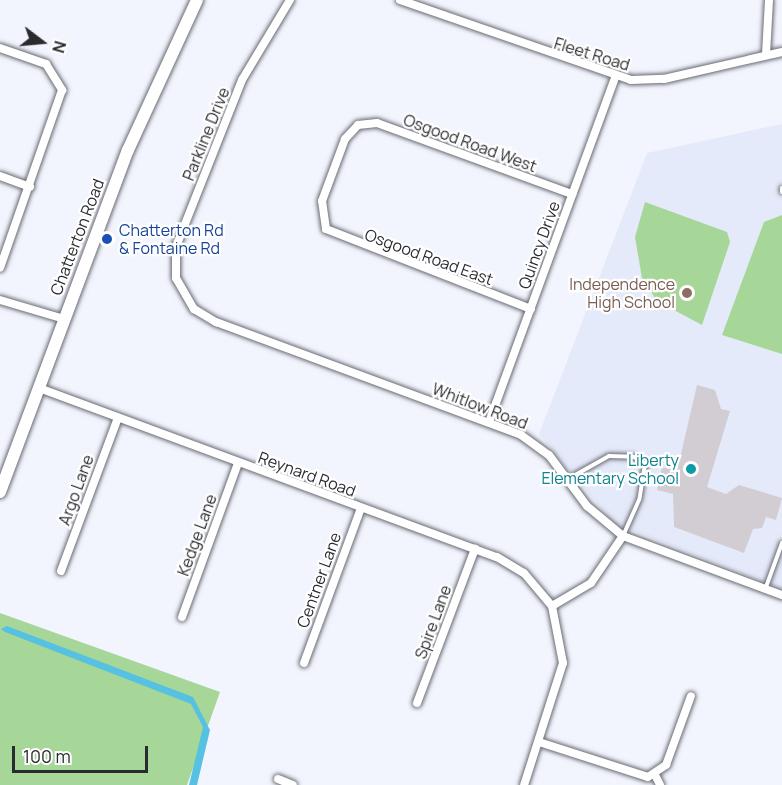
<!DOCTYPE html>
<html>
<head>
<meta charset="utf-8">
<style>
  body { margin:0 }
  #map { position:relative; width:782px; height:785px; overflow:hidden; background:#f2f5fe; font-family:Manrope,sans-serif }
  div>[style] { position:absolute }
  .built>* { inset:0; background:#e5eafa }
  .green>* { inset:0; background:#a7d699 }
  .water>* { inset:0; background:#57c1e1 }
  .building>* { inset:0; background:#d2ccd3 }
  .roads { filter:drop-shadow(0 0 2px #696b72) drop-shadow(0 0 2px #696b72) }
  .lane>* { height:4px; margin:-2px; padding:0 2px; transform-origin:2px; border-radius:2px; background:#fff }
  .street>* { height:8px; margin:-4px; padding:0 4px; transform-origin:4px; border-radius:4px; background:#fff }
  .primary>* { height:12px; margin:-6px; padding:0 6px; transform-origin:6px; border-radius:6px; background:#fff }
  .dots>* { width:16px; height:16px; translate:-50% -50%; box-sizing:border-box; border:3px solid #fff; border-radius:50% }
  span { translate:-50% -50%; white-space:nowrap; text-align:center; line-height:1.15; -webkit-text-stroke:4.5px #fff; paint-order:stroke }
  .street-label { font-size:16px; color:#2a2b2e }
  .transit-label { font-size:16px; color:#164399 }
  .left { translate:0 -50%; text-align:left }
  .education-label { font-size:16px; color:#785e54 }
  .right { translate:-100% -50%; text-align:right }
  .culture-label { font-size:16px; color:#0d838f }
  .north { position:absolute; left:12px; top:12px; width:60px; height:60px; -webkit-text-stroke:4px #fff; paint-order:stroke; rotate:106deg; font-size:16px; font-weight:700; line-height:24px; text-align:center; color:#2a2b2e }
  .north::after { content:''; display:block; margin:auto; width:21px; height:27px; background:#2a2b2e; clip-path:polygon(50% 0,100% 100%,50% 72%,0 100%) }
  .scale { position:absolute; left:12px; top:746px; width:136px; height:27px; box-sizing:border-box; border:3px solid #2a2b2e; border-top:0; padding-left:8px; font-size:18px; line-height:21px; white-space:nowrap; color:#2a2b2e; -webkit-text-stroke:4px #fff; paint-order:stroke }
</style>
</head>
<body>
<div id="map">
  <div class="built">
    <i style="clip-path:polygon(782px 124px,782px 589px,613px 523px,539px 434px,647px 153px)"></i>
  </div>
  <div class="green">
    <i style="clip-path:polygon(645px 202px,727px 232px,730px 242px,702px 325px,657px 301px,642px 278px,635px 237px)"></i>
    <i style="clip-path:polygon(782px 215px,782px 354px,722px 335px,764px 222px)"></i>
    <i style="clip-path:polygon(0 613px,220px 692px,187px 785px,0 785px)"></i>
  </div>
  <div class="water">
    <i style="clip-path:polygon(7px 626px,193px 697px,210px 730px,197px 785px,189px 785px,203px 727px,191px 704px,5px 632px,1px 629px)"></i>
  </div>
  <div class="building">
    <i style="clip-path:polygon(697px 385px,715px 390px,721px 409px,730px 411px,707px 487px,726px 494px,739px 485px,782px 498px,776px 520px,766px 517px,762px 528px,753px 529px,744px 553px,674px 527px,673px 494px,657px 490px,662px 467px,677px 471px)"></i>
  </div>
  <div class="roads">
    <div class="lane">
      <i style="left:782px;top:188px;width:4px;rotate:90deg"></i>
      <i style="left:568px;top:479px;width:47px;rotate:-29.3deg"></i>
      <i style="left:609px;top:456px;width:25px;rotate:2deg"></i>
      <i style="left:634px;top:457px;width:13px;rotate:32deg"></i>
      <i style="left:645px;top:464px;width:36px;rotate:99deg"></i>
      <i style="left:639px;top:500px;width:39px;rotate:114deg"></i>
      <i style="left:766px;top:587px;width:47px;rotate:-70deg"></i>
    </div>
    <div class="street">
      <i style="left:290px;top:0;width:93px;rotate:121deg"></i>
      <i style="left:242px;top:80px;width:180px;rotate:111.6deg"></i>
      <i style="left:176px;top:247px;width:31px;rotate:90deg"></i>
      <i style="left:176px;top:278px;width:36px;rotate:60deg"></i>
      <i style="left:194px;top:309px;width:26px;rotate:31deg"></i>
      <i style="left:216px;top:322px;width:325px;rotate:20.3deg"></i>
      <i style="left:521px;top:435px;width:34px;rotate:36deg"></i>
      <i style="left:549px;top:455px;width:64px;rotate:53.3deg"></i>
      <i style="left:587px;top:506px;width:47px;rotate:39.8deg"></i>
      <i style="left:623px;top:536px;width:170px;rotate:20.4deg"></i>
      <i style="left:400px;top:0;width:244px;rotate:19.1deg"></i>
      <i style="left:631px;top:80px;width:33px;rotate:-2deg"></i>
      <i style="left:664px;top:79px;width:121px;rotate:-12.9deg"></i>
      <i style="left:0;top:48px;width:49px;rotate:19.2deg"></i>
      <i style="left:46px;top:64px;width:31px;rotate:58deg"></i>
      <i style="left:62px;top:90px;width:188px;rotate:109.2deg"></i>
      <i style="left:766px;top:54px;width:54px;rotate:-86.8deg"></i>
      <i style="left:0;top:176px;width:32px;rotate:20deg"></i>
      <i style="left:0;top:300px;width:67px;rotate:16.5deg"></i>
      <i style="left:531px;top:309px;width:220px;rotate:-158.7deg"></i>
      <i style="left:326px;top:229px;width:28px;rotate:-98deg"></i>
      <i style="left:322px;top:201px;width:66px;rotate:-69.6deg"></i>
      <i style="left:345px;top:139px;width:19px;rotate:-47deg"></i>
      <i style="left:358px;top:125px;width:19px;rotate:-6deg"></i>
      <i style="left:377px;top:123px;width:208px;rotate:20deg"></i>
      <i style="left:39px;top:388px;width:488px;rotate:20.3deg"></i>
      <i style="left:497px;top:557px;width:31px;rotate:31deg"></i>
      <i style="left:524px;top:573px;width:43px;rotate:49.7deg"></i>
      <i style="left:552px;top:606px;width:58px;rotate:79.1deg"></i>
      <i style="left:563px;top:663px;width:128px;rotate:107.7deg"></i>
      <i style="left:489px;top:422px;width:366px;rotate:-69.9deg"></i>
      <i style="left:61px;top:571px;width:163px;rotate:-69.6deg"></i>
      <i style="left:552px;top:606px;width:45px;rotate:-30.5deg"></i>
      <i style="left:591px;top:583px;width:57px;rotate:-55.8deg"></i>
      <i style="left:182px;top:617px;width:164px;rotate:-70deg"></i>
      <i style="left:304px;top:663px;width:165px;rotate:-69.8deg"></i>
      <i style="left:417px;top:703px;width:165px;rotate:-69.4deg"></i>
      <i style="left:539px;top:742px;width:114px;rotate:17.8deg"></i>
      <i style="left:648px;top:777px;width:22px;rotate:-34deg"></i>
      <i style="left:666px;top:765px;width:73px;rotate:-70.1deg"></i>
      <i style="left:655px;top:775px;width:11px;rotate:63deg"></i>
      <i style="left:278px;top:779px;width:16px;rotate:22deg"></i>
    </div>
    <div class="primary">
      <i style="left:0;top:492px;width:365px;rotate:-69.5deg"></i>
      <i style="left:128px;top:150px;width:165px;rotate:-65.3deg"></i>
    </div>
  </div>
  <div class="dots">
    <i style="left:107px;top:239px;background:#1a4fb4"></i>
    <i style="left:687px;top:293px;background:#8d6e63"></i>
    <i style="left:691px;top:469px;background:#0f9aa8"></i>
  </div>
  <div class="street-label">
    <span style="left:592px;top:54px;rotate:17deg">Fleet Road</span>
    <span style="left:206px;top:134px;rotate:-68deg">Parkline Drive</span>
    <span style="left:470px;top:143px;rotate:20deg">Osgood Road West</span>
    <span style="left:77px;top:237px;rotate:-69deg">Chatterton Road</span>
    <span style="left:539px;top:245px;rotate:-70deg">Quincy Drive</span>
    <span style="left:429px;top:257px;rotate:20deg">Osgood Road East</span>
    <span style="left:480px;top:406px;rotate:21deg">Whitlow Road</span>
    <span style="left:307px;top:474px;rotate:20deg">Reynard Road</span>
    <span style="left:76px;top:490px;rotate:-70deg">Argo Lane</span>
    <span style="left:197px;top:535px;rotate:-70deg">Kedge Lane</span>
    <span style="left:319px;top:580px;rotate:-70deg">Centner Lane</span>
    <span style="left:433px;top:622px;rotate:-70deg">Spire Lane</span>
  </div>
  <div class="transit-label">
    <span class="left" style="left:119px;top:239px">Chatterton Rd<br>&amp; Fontaine Rd</span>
  </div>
  <div class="education-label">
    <span class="right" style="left:675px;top:293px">Independence<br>High School</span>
  </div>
  <div class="culture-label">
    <span class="right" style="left:679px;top:469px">Liberty<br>Elementary School</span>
  </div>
  <div class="north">N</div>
  <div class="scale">100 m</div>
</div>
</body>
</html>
